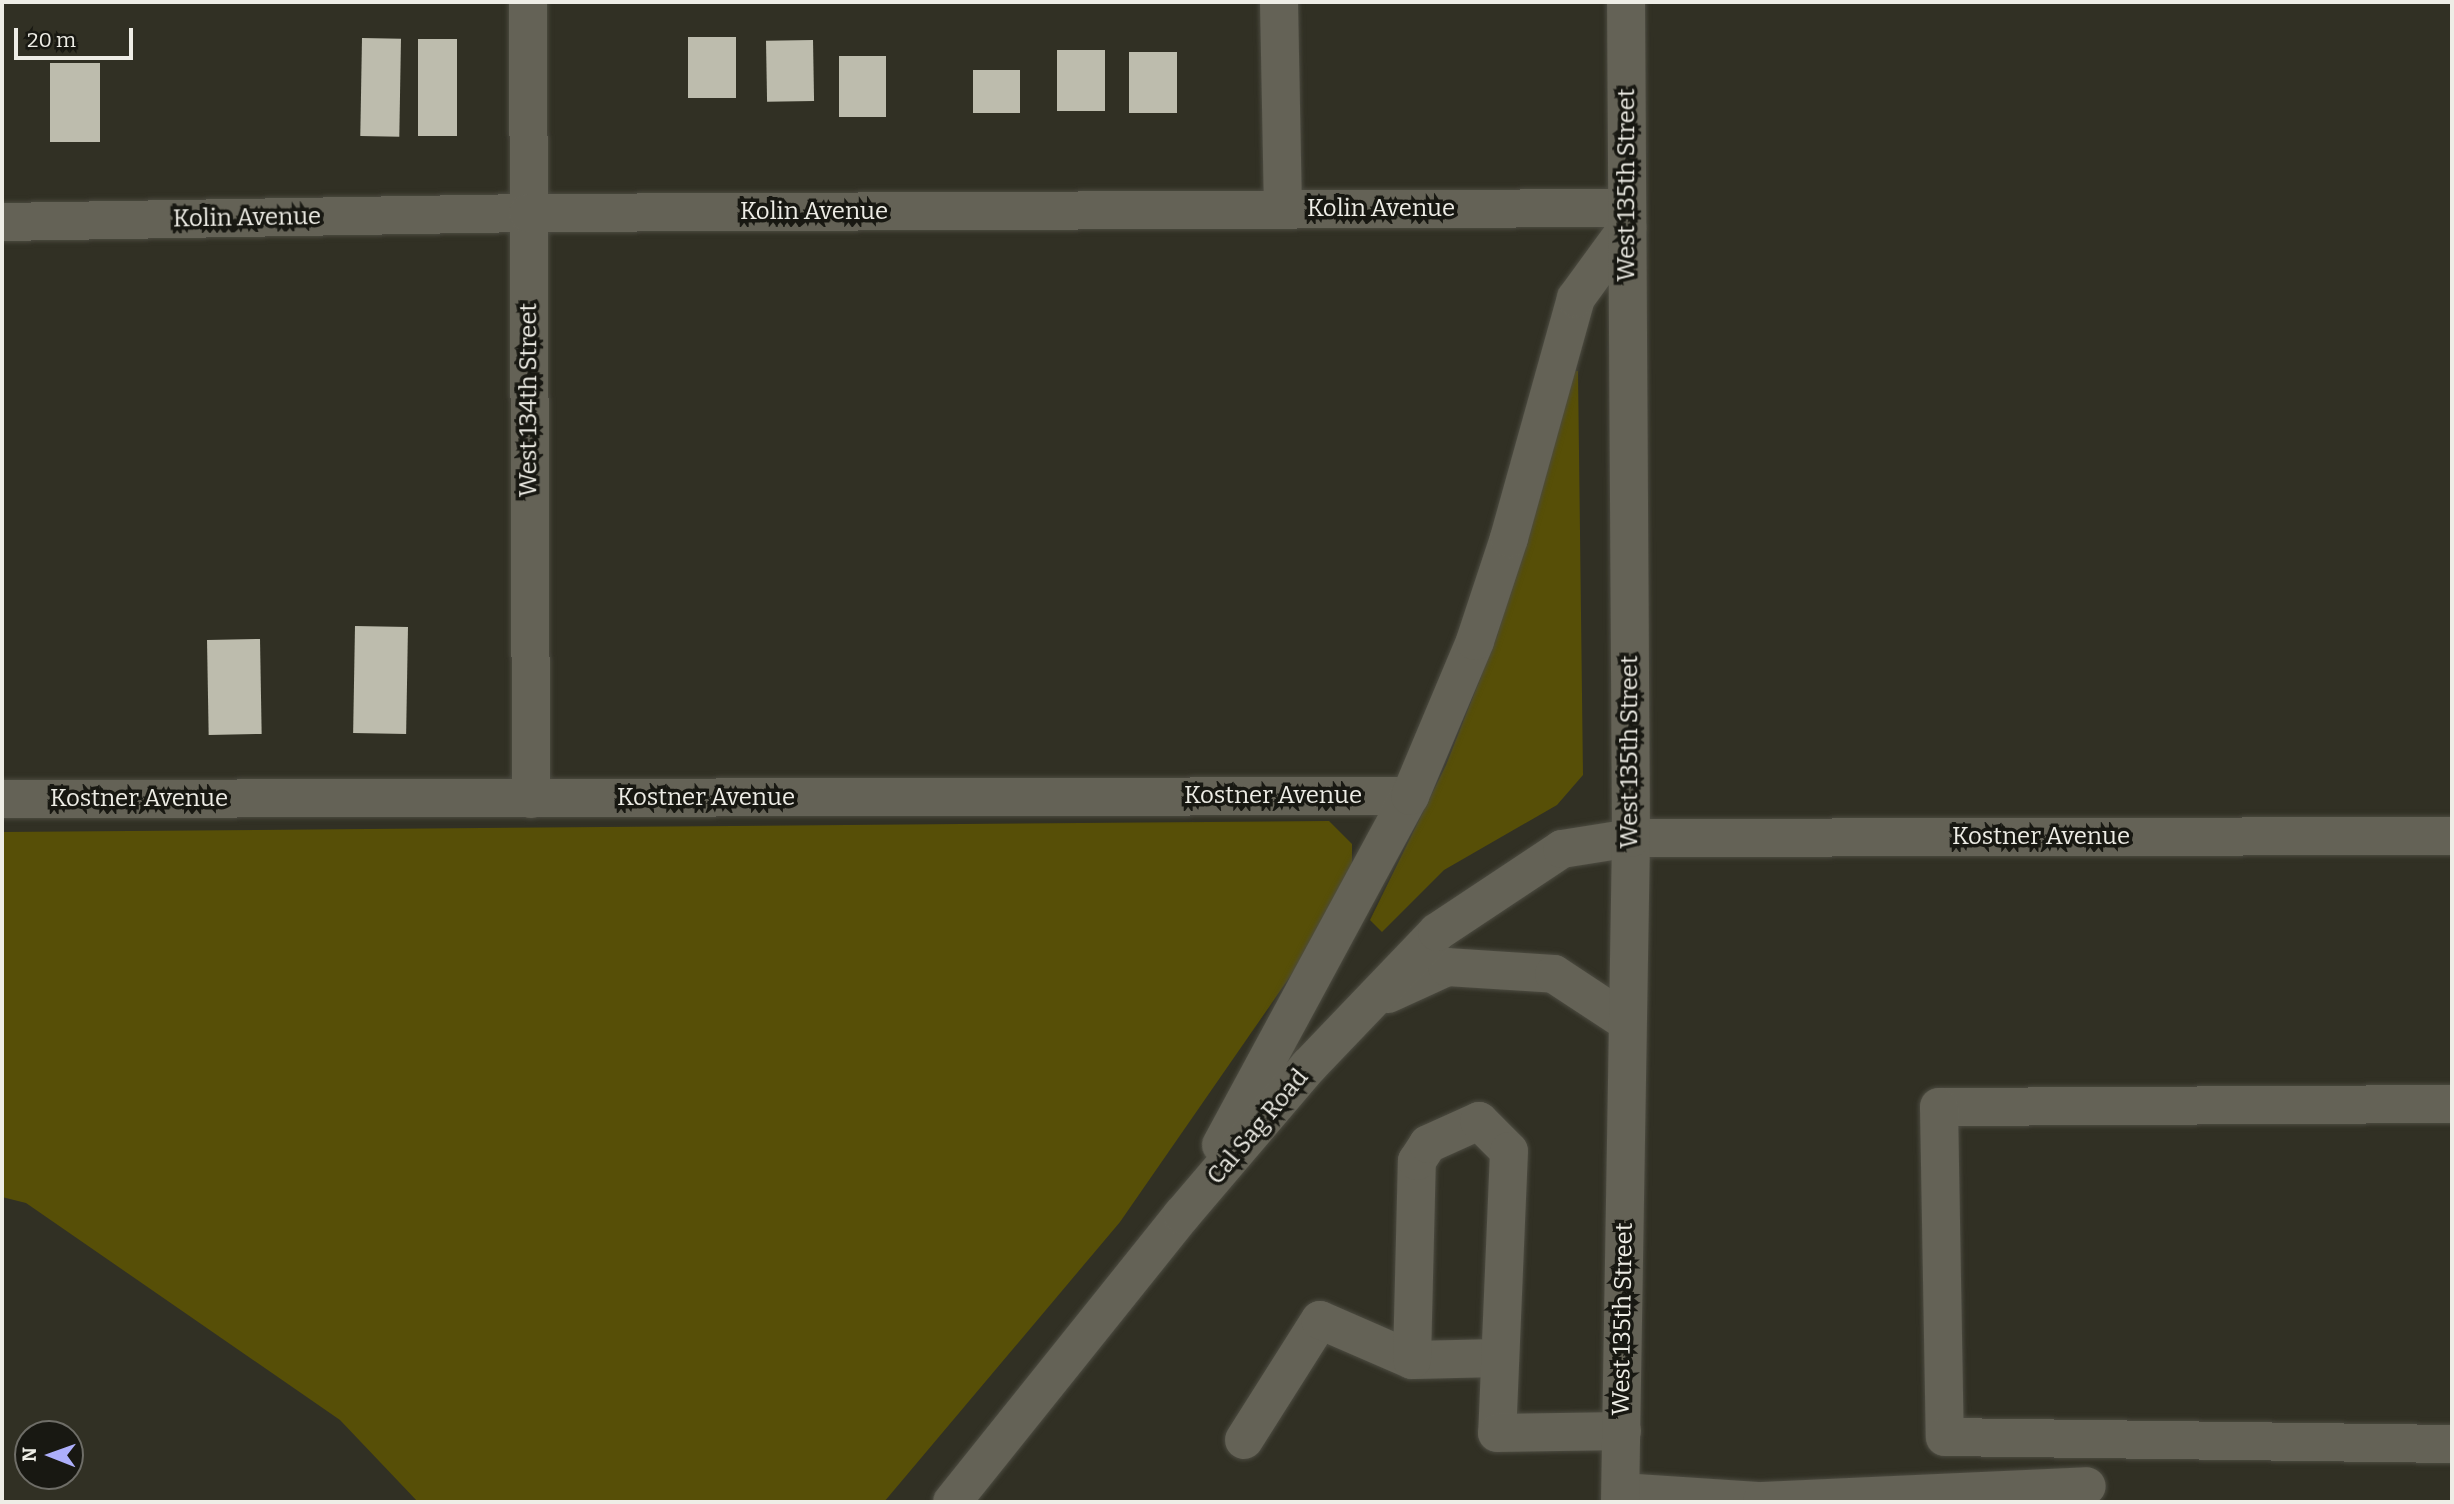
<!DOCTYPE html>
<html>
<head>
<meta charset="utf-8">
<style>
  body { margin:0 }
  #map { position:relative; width:2454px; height:1504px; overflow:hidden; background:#313024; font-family:Bitter,serif }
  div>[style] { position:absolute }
  .green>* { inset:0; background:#574f07 }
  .building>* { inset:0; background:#bdbcad; transform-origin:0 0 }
  .roads { filter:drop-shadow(0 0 2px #4c4b41) drop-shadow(0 0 2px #4c4b41) }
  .minor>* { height:38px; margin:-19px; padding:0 19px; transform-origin:19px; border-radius:19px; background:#646256 }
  span { translate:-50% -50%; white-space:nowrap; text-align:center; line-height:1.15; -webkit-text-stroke:7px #181812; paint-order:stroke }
  .street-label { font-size:24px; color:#eeede6 }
  .frame { position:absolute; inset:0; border:4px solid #eeede6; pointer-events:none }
  .north { position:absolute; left:14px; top:1420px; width:70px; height:70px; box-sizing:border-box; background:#181812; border:2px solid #6e6d67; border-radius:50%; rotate:271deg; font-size:19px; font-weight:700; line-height:28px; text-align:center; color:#eeede6 }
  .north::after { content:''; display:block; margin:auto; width:24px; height:32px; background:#adaffb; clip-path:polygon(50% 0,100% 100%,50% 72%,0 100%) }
  .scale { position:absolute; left:14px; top:28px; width:119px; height:32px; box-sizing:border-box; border:4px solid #eeede6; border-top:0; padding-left:9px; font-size:21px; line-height:24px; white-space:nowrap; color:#eeede6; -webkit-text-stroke:5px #181812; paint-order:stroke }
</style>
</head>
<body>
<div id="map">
  <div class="green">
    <i style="clip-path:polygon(1578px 371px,1583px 775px,1557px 805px,1444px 870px,1382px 932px,1370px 920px,1446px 765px,1497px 636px,1532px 514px,1564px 372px)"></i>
    <i style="clip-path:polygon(1329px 821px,1352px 844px,1352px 869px,1312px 945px,1120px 1222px,884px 1502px,418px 1502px,340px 1420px,26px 1203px,2px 1197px,2px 832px)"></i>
  </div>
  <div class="building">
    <i style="left:688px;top:37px;width:48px;height:61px"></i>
    <i style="left:362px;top:38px;width:39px;height:98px;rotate:1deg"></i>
    <i style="left:418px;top:39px;width:39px;height:97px"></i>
    <i style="left:813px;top:40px;width:61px;height:47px;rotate:89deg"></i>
    <i style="left:1057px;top:50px;width:48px;height:61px"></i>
    <i style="left:1129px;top:52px;width:48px;height:61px"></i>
    <i style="left:839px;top:56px;width:47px;height:61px"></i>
    <i style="left:100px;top:63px;width:79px;height:50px;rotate:90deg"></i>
    <i style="left:973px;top:70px;width:47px;height:43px"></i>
    <i style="left:355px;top:626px;width:53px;height:107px;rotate:1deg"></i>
    <i style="left:260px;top:639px;width:95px;height:53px;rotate:89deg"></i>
  </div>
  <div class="roads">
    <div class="minor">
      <i style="left:528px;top:2px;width:797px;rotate:89.78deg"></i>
      <i style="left:1279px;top:2px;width:207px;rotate:88.9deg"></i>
      <i style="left:2px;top:222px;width:526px;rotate:-0.98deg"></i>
      <i style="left:528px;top:213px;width:1099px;rotate:-0.26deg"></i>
      <i style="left:2px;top:799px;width:1408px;rotate:-0.12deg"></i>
      <i style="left:1388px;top:994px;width:65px;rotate:-24.6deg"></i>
      <i style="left:1447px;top:967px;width:107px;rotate:3.7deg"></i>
      <i style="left:1554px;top:974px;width:87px;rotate:33.3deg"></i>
      <i style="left:2452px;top:1104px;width:513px;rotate:179.66deg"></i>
      <i style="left:1939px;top:1107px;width:330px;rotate:89deg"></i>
      <i style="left:1945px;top:1437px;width:507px;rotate:0.79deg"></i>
      <i style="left:1221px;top:1145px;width:397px;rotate:-61.6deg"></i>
      <i style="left:1410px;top:796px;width:168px;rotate:-67.2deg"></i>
      <i style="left:1475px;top:641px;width:108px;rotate:-71.7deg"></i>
      <i style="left:1509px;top:538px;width:249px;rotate:-74.4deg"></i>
      <i style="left:1576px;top:298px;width:87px;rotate:-53.9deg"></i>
      <i style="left:1412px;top:1360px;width:88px;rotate:-1.3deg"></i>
      <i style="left:1244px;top:1440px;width:142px;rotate:-57.7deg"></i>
      <i style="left:1320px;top:1320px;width:100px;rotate:23.5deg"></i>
      <i style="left:1412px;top:1360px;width:199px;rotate:-88.6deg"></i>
      <i style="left:1417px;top:1161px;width:20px;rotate:-57deg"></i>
      <i style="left:1428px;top:1144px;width:56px;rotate:-24.3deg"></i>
      <i style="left:1479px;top:1121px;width:42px;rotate:45deg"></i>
      <i style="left:1509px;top:1151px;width:282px;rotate:92.4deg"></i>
      <i style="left:1497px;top:1433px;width:125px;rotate:-0.9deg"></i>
      <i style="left:1621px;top:1492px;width:141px;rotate:3.7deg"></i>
      <i style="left:1762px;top:1501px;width:325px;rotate:-2.6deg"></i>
      <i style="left:952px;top:1502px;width:368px;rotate:-51.3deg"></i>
      <i style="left:1182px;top:1215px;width:196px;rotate:-49.6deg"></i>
      <i style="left:1309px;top:1066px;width:185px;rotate:-46.3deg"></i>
      <i style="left:1437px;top:932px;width:150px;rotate:-33.6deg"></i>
      <i style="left:1562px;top:849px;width:70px;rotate:-9.1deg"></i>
      <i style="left:1631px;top:838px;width:821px;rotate:-0.14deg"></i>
      <i style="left:1620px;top:1502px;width:664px;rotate:-89.05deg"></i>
      <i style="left:1631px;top:838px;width:836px;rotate:-90.34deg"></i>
    </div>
  </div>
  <div class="street-label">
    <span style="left:1627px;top:185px;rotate:-90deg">West 135th Street</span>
    <span style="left:1381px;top:209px">Kolin Avenue</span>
    <span style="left:814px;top:212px">Kolin Avenue</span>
    <span style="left:247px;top:218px;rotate:-1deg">Kolin Avenue</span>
    <span style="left:529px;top:400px;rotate:-90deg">West 134th Street</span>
    <span style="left:1630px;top:752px;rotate:-90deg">West 135th Street</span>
    <span style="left:1273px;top:796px">Kostner Avenue</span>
    <span style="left:706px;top:798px">Kostner Avenue</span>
    <span style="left:139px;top:799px">Kostner Avenue</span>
    <span style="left:2041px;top:837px">Kostner Avenue</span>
    <span style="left:1258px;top:1127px;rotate:-50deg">Cal Sag Road</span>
    <span style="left:1623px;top:1319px;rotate:-89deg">West 135th Street</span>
  </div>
  <div class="frame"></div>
  <div class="north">N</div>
  <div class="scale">20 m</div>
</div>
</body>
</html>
